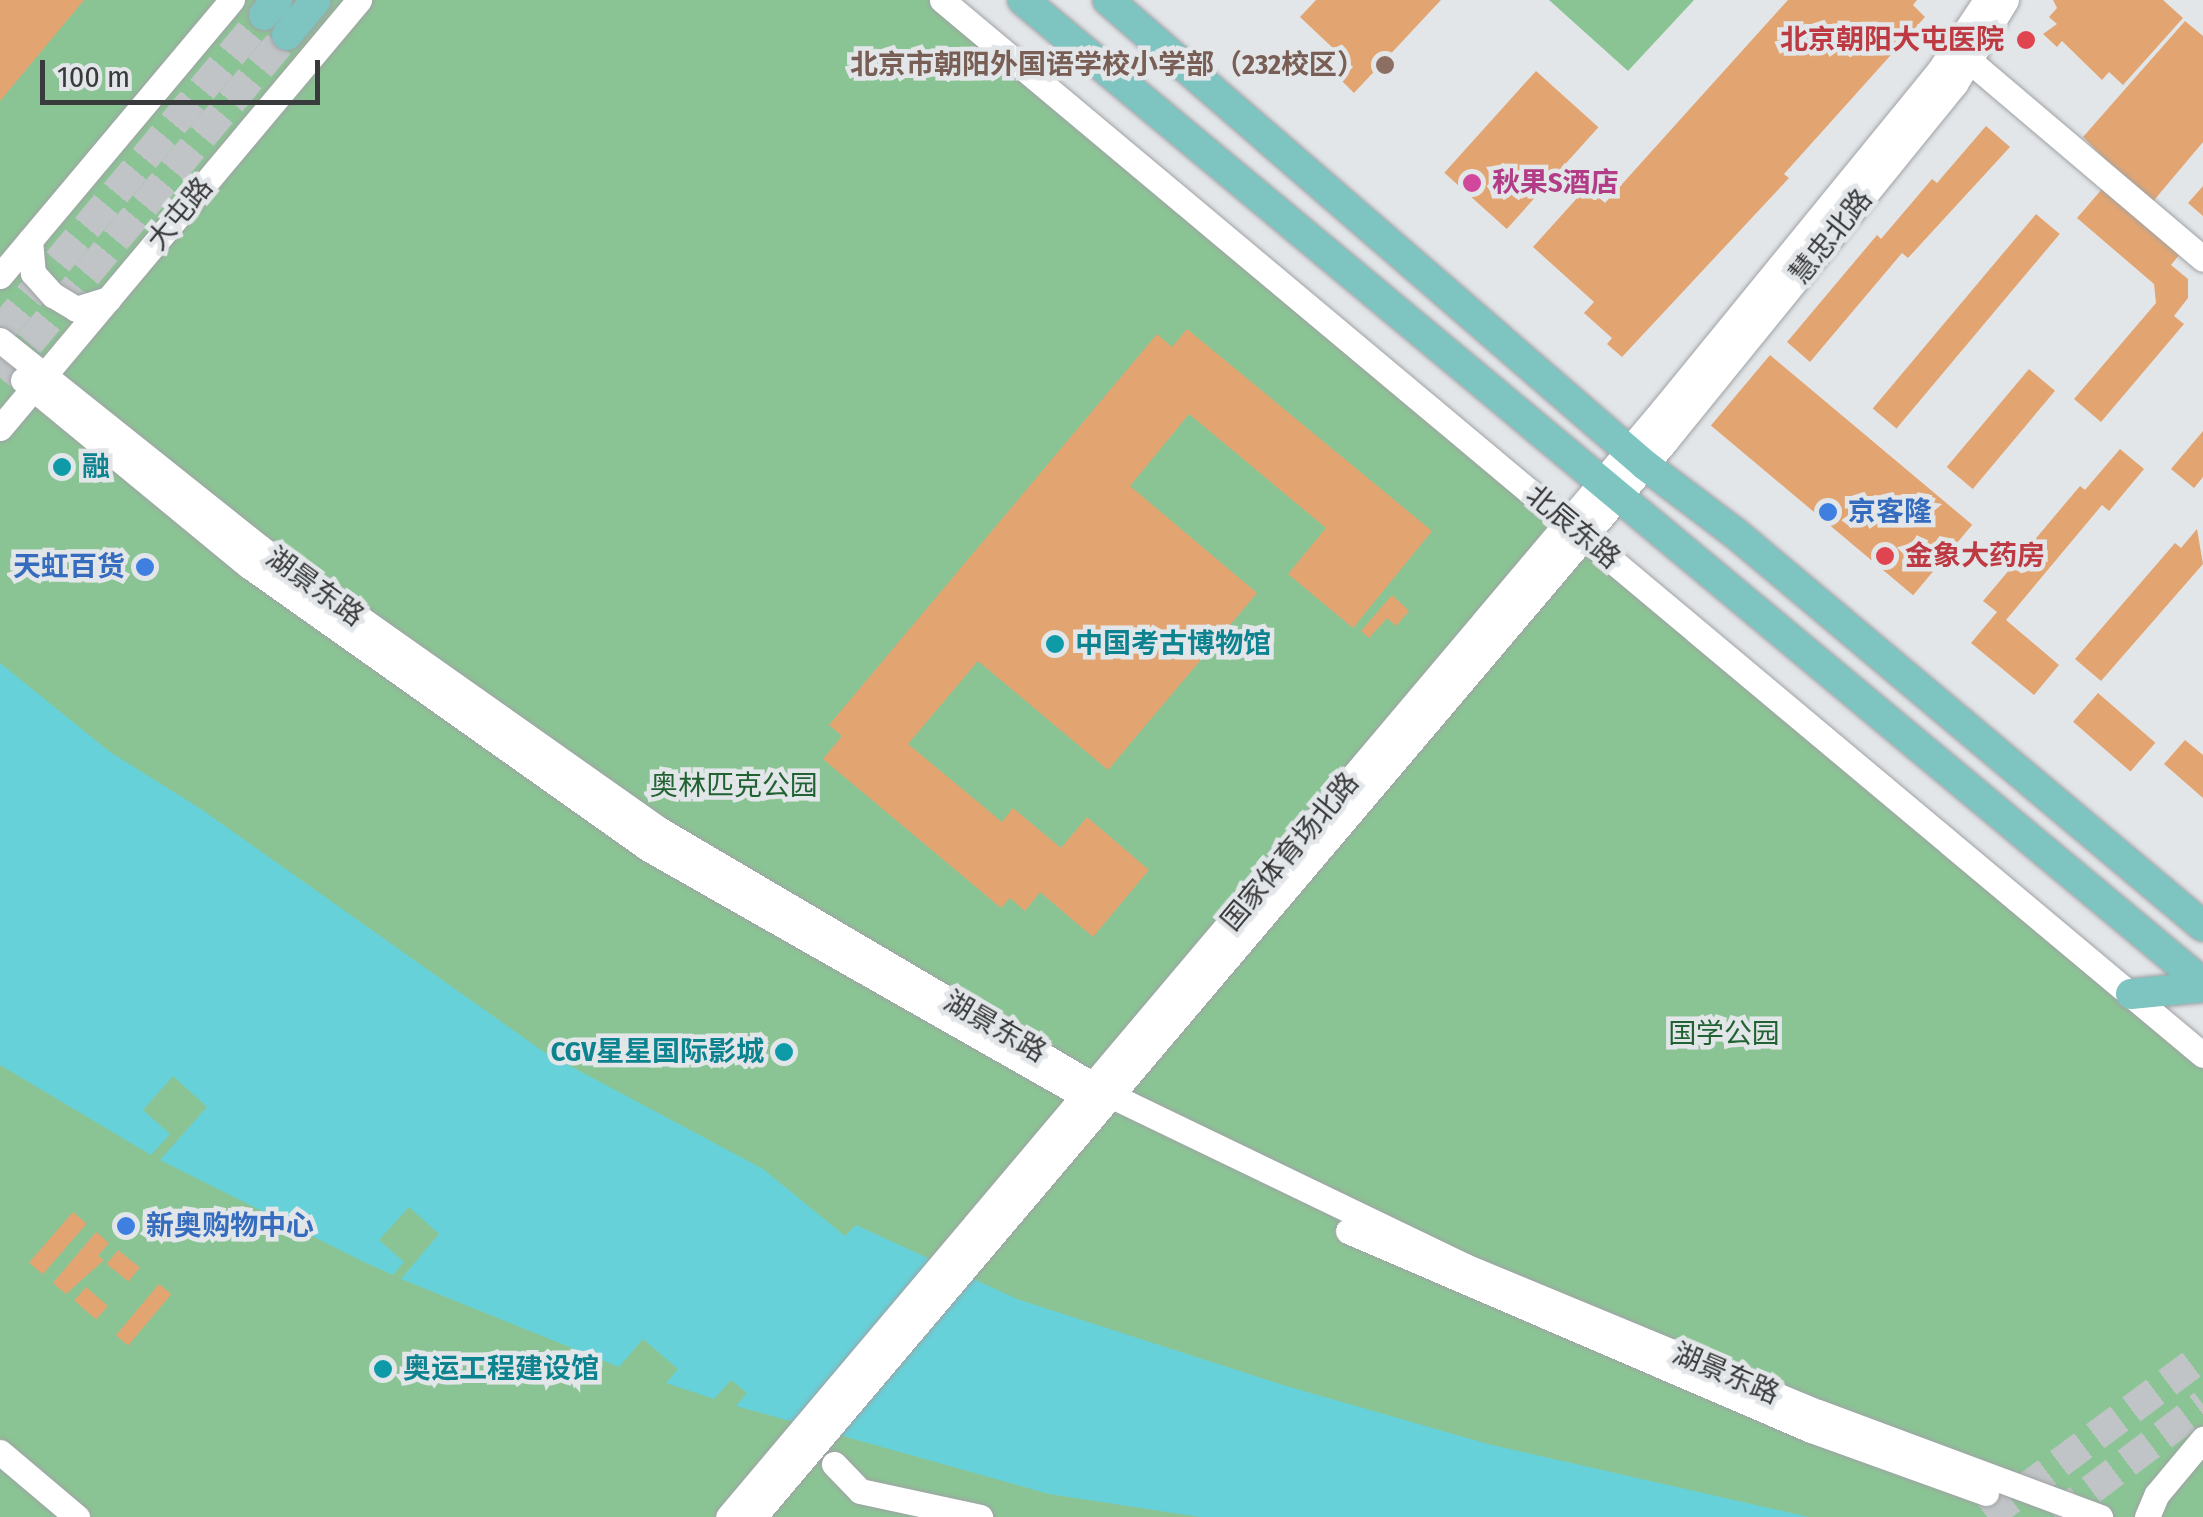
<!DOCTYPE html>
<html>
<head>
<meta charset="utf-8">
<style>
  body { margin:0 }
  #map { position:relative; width:2203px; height:1517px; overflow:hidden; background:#e3e6e9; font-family:"Fira Sans Condensed","Noto Sans SC",sans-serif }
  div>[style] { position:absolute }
  .green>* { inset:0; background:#8bc494 }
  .water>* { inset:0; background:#67d1d9 }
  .building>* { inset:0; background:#e2a572; transform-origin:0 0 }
  .major-tunnel>* { height:30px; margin-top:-15px; transform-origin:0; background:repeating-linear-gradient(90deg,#c1c4c6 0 30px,transparent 0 45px) }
  .roads { filter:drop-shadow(0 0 2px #9fa2a5) drop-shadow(0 0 2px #9fa2a5) }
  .minor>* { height:25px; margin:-12.5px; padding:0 12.5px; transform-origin:12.5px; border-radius:12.5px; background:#fff }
  .major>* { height:30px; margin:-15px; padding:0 15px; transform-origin:15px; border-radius:15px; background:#7ec5c2 }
  .dots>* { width:28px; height:28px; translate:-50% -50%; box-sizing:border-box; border:5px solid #e3e6e9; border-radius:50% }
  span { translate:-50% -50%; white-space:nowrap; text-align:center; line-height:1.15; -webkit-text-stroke:9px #e3e6e9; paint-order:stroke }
  .health-label { font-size:28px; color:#be3a42; font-weight:700 }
  .right { translate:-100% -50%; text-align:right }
  .left { translate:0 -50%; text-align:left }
  .education-label { font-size:28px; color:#785e54; font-weight:700 }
  .hotel-label { font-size:28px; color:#b23c85; font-weight:700 }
  .street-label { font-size:28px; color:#393a3b }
  .culture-label { font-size:28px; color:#0d838f; font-weight:700 }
  .shop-label { font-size:28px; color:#366cbe; font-weight:700 }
  .park-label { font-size:28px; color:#206232 }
  .scale { position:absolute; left:40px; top:60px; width:280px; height:45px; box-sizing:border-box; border:5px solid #393a3b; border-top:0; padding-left:12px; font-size:30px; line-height:35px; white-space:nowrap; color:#393a3b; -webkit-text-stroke:8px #e3e6e9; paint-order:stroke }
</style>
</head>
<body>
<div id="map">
  <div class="green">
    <i style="clip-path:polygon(0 0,931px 0,2203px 1062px,2203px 1517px,0 1517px)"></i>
    <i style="clip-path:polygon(1549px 0,1694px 0,1628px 71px)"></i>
  </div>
  <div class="water">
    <i style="clip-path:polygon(0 663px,110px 752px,201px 809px,544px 1052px,763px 1169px,845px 1236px,856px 1225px,1017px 1299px,1283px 1385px,1488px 1444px,1809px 1517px,1200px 1517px,1049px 1494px,736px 1406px,747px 1393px,731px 1380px,714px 1399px,666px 1383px,678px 1369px,643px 1339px,619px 1367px,401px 1279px,439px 1234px,409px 1207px,379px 1240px,404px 1262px,393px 1275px,364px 1262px,160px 1160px,207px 1107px,173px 1076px,143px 1110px,170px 1134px,151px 1155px,0 1065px)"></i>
  </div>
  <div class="building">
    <i style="clip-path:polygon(0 0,84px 0,0 101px)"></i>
    <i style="clip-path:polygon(1316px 0,1441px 0,1354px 93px,1341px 80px,1353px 67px,1300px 17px)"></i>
    <i style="clip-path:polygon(1788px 0,1917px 0,1913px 5px,1925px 17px,1784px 174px,1789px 178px,1622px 357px,1607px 344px,1612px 338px,1584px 313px,1594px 302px,1533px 247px,1587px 187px,1605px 203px)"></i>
    <i style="clip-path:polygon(2053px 0,2163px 0,2183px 18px,2123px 85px,2109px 72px,2102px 80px,2062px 41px,2057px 47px,2043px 34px,2057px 24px,2049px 17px,2057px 8px)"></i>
    <i style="clip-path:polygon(2185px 21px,2203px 36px,2203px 142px,2150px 205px,2083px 137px)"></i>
    <i style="left:1536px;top:71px;width:84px;height:137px;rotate:42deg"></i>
    <i style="clip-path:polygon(1986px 126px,2010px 147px,1908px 258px,1902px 253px,1810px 362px,1787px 342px,1877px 235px,1881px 239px,1932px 179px,1937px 183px)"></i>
    <i style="clip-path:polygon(2203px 186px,2203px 216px,2188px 203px)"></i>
    <i style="clip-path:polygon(2102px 189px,2179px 255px,2171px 265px,2188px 279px,2188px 298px,2174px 316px,2184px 324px,2101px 422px,2074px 399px,2156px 303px,2154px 284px,2077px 218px)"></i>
    <i style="left:2036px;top:214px;width:31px;height:254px;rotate:40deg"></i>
    <i style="clip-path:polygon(1187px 329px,1432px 531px,1353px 628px,1288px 574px,1326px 528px,1189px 414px,1130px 486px,1257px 593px,1108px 770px,978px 661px,908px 744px,1002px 822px,1013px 808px,1061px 848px,1087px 817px,1149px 870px,1093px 937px,1040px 892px,1025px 911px,1010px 898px,1001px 908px,823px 759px,842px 736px,829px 725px,1157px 334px,1172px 347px)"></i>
    <i style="left:1770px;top:355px;width:264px;height:92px;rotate:40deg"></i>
    <i style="left:2029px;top:369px;width:34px;height:128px;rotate:40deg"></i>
    <i style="clip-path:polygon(2203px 431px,2203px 477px,2194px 488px,2171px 469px)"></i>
    <i style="clip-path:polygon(2120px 449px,2144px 469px,2109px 511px,2102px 505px,2006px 620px,2059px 665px,2034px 695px,1971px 643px,1997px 612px,1983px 601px,2080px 486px,2085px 490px)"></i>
    <i style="clip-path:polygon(2197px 529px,2203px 564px,2101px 681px,2075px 659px,2175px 543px,2181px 548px)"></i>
    <i style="clip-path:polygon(1392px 595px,1409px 611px,1396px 626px,1387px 618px,1369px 638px,1361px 631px)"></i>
    <i style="left:2098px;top:693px;width:76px;height:38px;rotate:41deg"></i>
    <i style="clip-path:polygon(2185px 740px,2203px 755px,2203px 798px,2164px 764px)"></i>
    <i style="left:73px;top:1212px;width:18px;height:67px;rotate:41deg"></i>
    <i style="clip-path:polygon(96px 1232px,109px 1243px,98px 1256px,104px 1260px,66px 1294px,53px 1283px)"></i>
    <i style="left:118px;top:1250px;width:28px;height:18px;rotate:39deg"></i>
    <i style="left:159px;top:1284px;width:16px;height:67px;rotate:40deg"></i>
    <i style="left:86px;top:1287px;width:29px;height:18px;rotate:41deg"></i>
  </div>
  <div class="major-tunnel">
    <i style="left:0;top:331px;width:412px;rotate:-50.1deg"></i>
    <i style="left:0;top:378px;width:447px;rotate:-50.1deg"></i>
    <i style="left:1987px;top:1517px;width:269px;rotate:-36.7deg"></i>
    <i style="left:2055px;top:1517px;width:186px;rotate:-37.1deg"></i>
  </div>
  <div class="roads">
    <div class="minor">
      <i style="left:942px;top:0;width:1644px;rotate:39.92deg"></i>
      <i style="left:1971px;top:62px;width:304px;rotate:40.3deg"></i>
      <i style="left:30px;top:240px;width:33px;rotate:85deg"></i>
      <i style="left:33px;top:273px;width:30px;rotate:48deg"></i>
      <i style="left:53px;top:295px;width:27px;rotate:31deg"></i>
      <i style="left:76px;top:309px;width:34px;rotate:-17deg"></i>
      <i style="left:0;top:276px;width:361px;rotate:-50deg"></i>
      <i style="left:0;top:340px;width:332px;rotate:38.6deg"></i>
      <i style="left:259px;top:547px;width:487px;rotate:35.2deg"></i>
      <i style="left:657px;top:828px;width:528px;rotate:30.5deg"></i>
      <i style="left:1112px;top:1096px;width:392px;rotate:25.7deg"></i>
      <i style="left:1465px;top:1266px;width:382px;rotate:22.5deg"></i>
      <i style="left:1818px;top:1412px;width:301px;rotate:20.4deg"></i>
      <i style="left:23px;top:380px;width:293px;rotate:39.5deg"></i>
      <i style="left:249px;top:566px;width:488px;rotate:35.3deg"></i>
      <i style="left:647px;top:848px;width:514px;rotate:29.61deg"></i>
      <i style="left:0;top:428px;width:559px;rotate:-50.01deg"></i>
      <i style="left:1348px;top:1231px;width:504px;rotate:23.26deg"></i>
      <i style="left:1811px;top:1430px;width:186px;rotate:19.8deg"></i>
      <i style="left:0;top:1452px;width:101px;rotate:40.2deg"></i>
      <i style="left:834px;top:1464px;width:37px;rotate:46deg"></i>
      <i style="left:860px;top:1491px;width:123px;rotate:12.2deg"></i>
      <i style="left:728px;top:1517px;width:1450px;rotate:-49.84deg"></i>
      <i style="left:1663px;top:409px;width:435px;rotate:-50.8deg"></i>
      <i style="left:1938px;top:72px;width:87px;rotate:-56.3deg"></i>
      <i style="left:754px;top:1517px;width:1409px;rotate:-49.72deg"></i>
      <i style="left:1665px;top:442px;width:461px;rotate:-51deg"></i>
      <i style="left:1955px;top:84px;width:98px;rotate:-58.7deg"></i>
      <i style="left:2147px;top:1517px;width:25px;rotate:-67deg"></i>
      <i style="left:2157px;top:1494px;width:72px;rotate:-50.1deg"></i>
    </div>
    <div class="major">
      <i style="left:1023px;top:0;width:1536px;rotate:39.8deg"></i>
      <i style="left:1108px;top:0;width:710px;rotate:40.89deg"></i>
      <i style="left:1645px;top:465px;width:113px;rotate:37.1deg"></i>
      <i style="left:1735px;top:533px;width:611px;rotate:40.02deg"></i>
      <i style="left:264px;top:15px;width:20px;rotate:-49deg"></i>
      <i style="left:287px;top:35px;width:45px;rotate:-50.4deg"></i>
      <i style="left:2131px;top:994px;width:72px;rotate:-5.6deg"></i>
    </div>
  </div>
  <div class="dots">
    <i style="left:2026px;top:40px;background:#e0444e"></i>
    <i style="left:1385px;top:65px;background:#8d6e63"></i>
    <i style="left:1472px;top:183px;background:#d1479c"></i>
    <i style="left:62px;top:467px;background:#0f9aa8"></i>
    <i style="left:1828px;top:512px;background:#3f7fe0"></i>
    <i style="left:1885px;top:556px;background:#e0444e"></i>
    <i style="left:145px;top:567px;background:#3f7fe0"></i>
    <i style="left:1055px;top:644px;background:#0f9aa8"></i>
    <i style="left:784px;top:1052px;background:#0f9aa8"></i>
    <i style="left:126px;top:1226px;background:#3f7fe0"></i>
    <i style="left:383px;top:1369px;background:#0f9aa8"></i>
  </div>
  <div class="health-label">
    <span class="right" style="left:2004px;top:40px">北京朝阳大屯医院</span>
    <span class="left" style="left:1905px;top:556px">金象大药房</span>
  </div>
  <div class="education-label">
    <span class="right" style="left:1365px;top:65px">北京市朝阳外国语学校小学部（232校区）</span>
  </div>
  <div class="hotel-label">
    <span class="left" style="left:1492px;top:183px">秋果S酒店</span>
  </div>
  <div class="street-label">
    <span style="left:180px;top:214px;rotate:-50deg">大屯路</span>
    <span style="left:1831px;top:237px;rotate:-51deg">慧忠北路</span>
    <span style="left:1573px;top:527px;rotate:40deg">北辰东路</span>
    <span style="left:315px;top:587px;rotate:36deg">湖景东路</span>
    <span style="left:1290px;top:852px;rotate:-50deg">国家体育场北路</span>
    <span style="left:995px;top:1027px;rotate:30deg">湖景东路</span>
    <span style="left:1726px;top:1374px;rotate:23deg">湖景东路</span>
  </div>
  <div class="culture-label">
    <span class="left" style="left:82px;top:467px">融</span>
    <span class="left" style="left:1075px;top:644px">中国考古博物馆</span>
    <span class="right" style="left:764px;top:1052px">CGV星星国际影城</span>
    <span class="left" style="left:403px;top:1369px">奥运工程建设馆</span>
  </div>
  <div class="shop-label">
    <span class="left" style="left:1848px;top:512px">京客隆</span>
    <span class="right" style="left:125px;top:567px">天虹百货</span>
    <span class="left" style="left:146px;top:1226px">新奥购物中心</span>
  </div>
  <div class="park-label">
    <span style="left:734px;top:786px">奥林匹克公园</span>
    <span style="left:1724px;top:1034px">国学公园</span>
  </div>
  <div class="scale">100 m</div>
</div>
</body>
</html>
